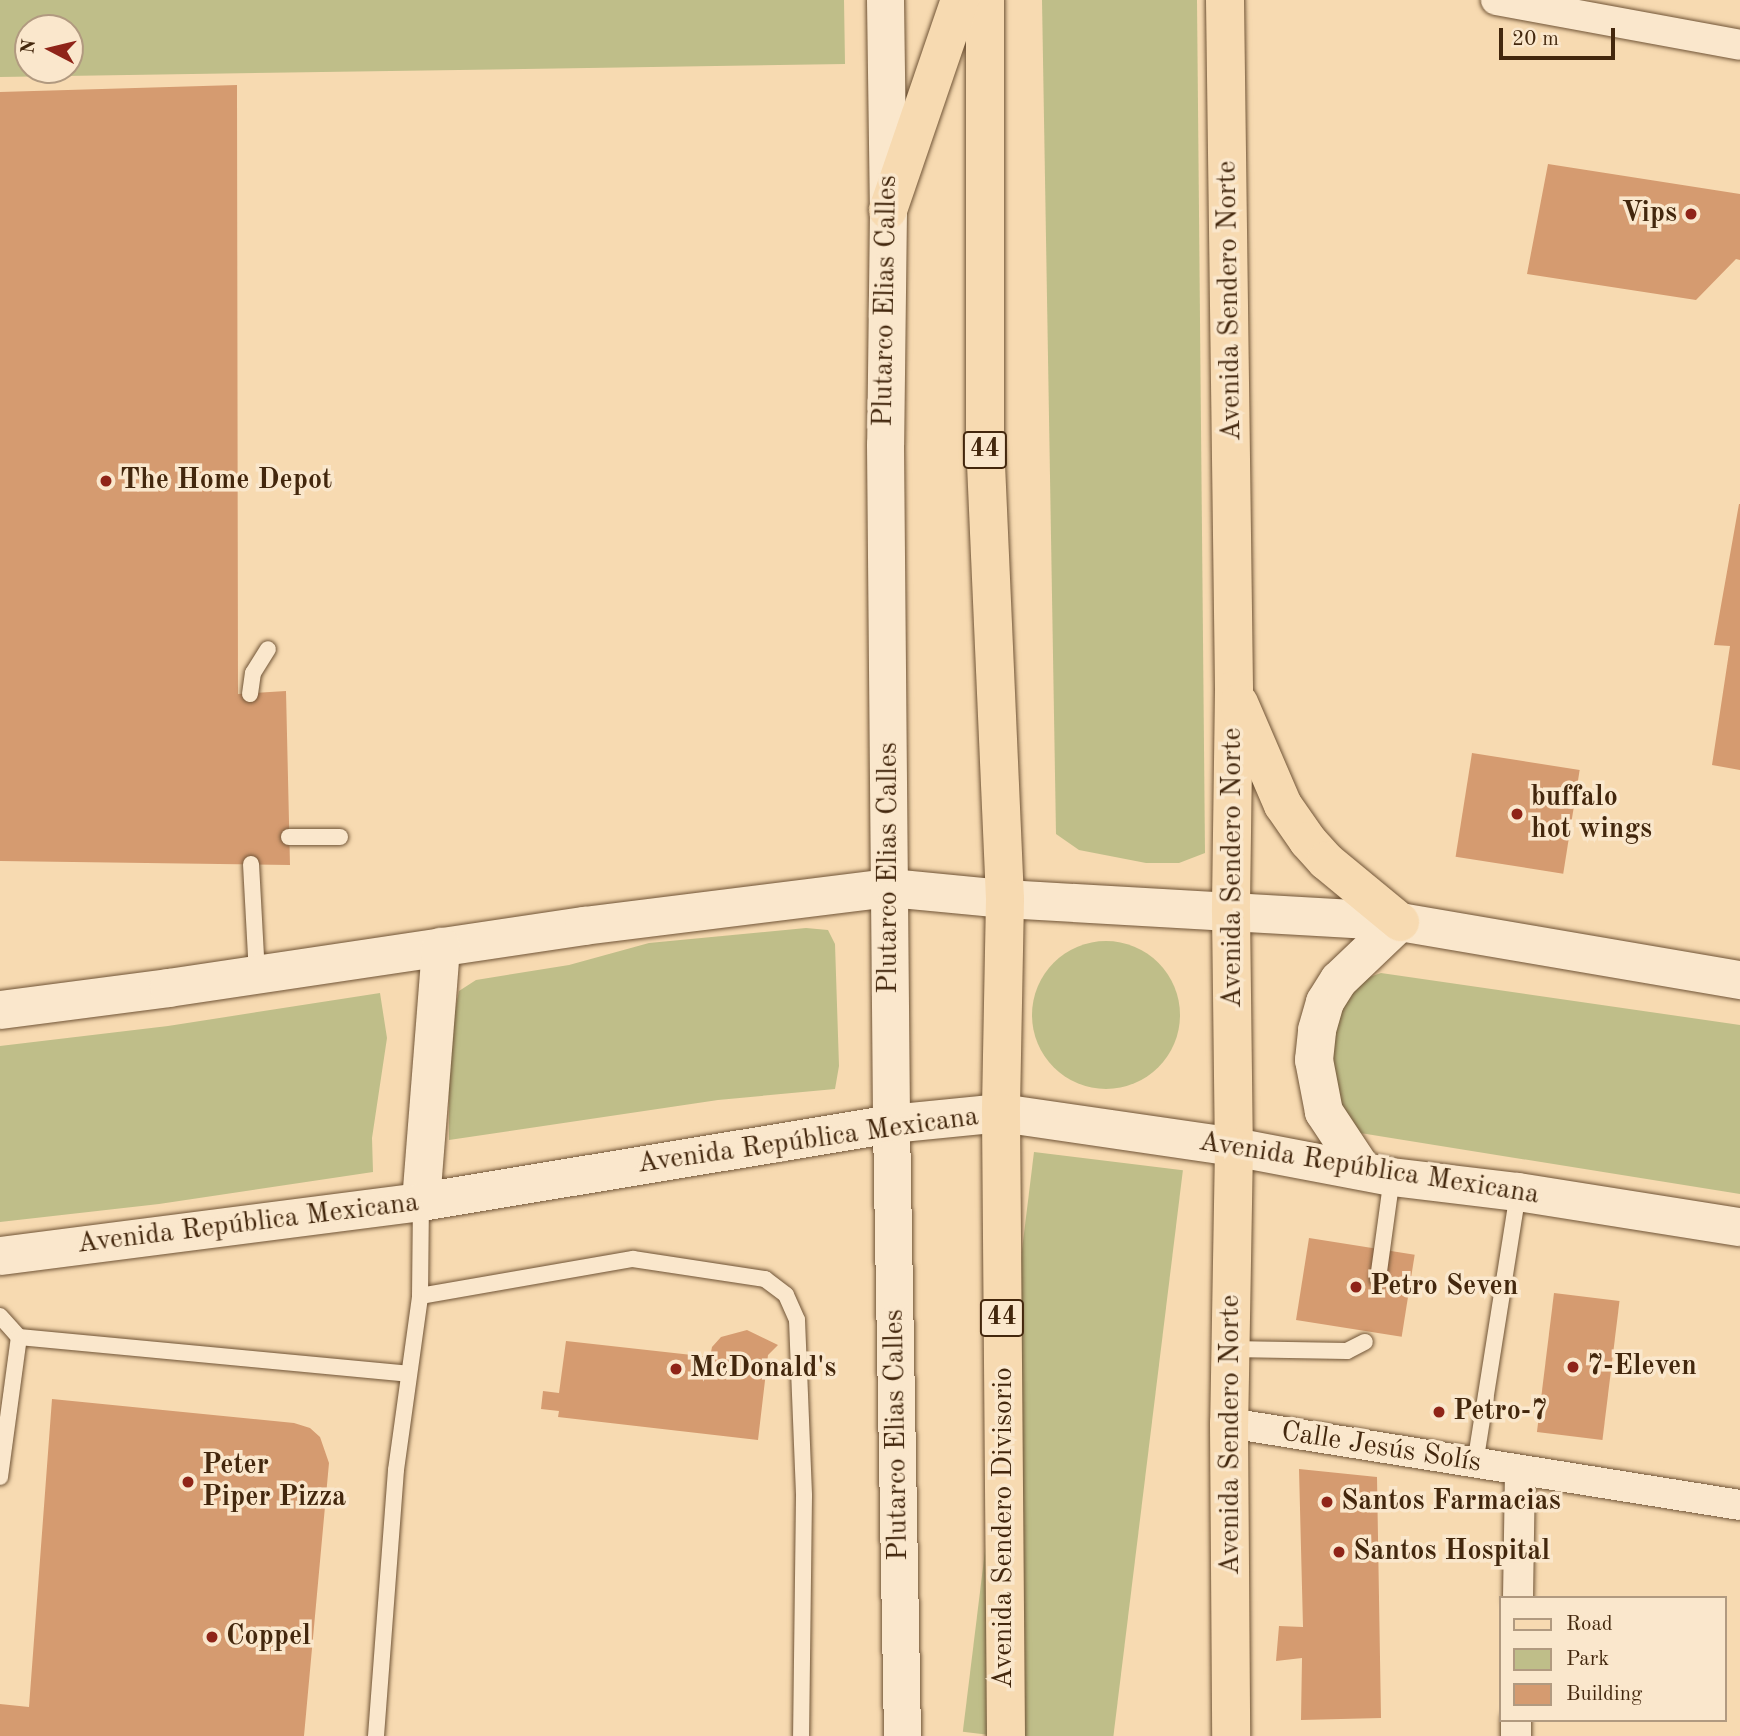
<!DOCTYPE html>
<html>
<head>
<meta charset="utf-8">
<style>
  body { margin:0 }
  #map { position:relative; width:1740px; height:1736px; overflow:hidden; background:#f7dab1; font-family:"Old Standard TT",serif }
  div>[style] { position:absolute }
  .green>* { inset:0; background:#bfbe89; transform-origin:0 0 }
  .round { border-radius:50% }
  .building>* { inset:0; background:#d59b70; transform-origin:0 0 }
  .roads { filter:drop-shadow(0 0 2px #705436) drop-shadow(0 0 2px #705436) }
  .service>* { height:16px; margin:-8px; padding:0 8px; transform-origin:8px; border-radius:8px; background:#fae7cc }
  .minor>* { height:30px; margin:-15px; padding:0 15px; transform-origin:15px; border-radius:15px; background:#fae7cc }
  .tertiary>* { height:37px; margin:-18.5px; padding:0 18.5px; transform-origin:18.5px; border-radius:18.5px; background:#fae7cc }
  .secondary>* { height:38px; margin:-19px; padding:0 19px; transform-origin:19px; border-radius:19px; background:#fae7cc }
  .primary>* { height:38px; margin:-19px; padding:0 19px; transform-origin:19px; border-radius:19px; background:#f7dab1 }
  .dots>* { width:19px; height:19px; translate:-50% -50%; box-sizing:border-box; border:4px solid #fae7cc; border-radius:50% }
  span { translate:-50% -50%; white-space:nowrap; text-align:center; line-height:1.15; -webkit-text-stroke:7px #fae7cc; paint-order:stroke }
  .shield-label span { padding:2px 5px; background:#fae7cc; border:2px solid; border-radius:5px; -webkit-text-stroke-width:0 }
  .shield-label { font-size:26px; color:#43270d; font-weight:700 }
  .poi-label { font-size:28px; color:#43270d; font-weight:700 }
  .right { translate:-100% -50%; text-align:right }
  .left { translate:0 -50%; text-align:left }
  .street-label { font-size:28px; color:#43270d }
  .legend { position:absolute; left:1499px; top:1596px; width:228px; height:126px; box-sizing:border-box; background:#fae7cc; border:2px solid #b19a80; margin:0; padding:9px 12px; list-style:none; font-size:21px; color:#43270d }
  .legend li { display:flex; align-items:center; gap:14px; height:35px }
  .legend b { width:35px; border:2px solid #b19a80 }
  .north { position:absolute; left:14px; top:14px; width:70px; height:70px; box-sizing:border-box; background:#fae7cc; border:2px solid #b19a80; border-radius:50%; rotate:277deg; font-size:19px; font-weight:700; line-height:28px; text-align:center; color:#43270d }
  .north::after { content:''; display:block; margin:auto; width:24px; height:32px; background:#8f2418; clip-path:polygon(50% 0,100% 100%,50% 72%,0 100%) }
  .scale { position:absolute; left:1499px; top:28px; width:116px; height:32px; box-sizing:border-box; border:4px solid #43270d; border-top:0; padding-left:9px; font-size:21px; line-height:24px; white-space:nowrap; color:#43270d; -webkit-text-stroke:5px #fae7cc; paint-order:stroke }
</style>
</head>
<body>
<div id="map">
  <div class="green">
    <i style="clip-path:polygon(evenodd,0 0,844px 0,845px 64px,0 77px,0 0,70px 28px,70px 70px,28px 70px,28px 28px,70px 28px)"></i>
    <i style="clip-path:polygon(1042px 0,1197px 0,1205px 853px,1179px 863px,1146px 863px,1079px 850px,1056px 834px)"></i>
    <i style="clip-path:polygon(806px 928px,828px 930px,835px 944px,839px 1066px,835px 1089px,718px 1100px,449px 1140px,449px 1040px,459px 991px,476px 980px,569px 965px,649px 943px)"></i>
    <i class="round" style="left:1032px;top:941px;width:148px;height:148px"></i>
    <i style="clip-path:polygon(1381px 973px,1740px 1025px,1740px 1194px,1354px 1132px,1330px 1088px,1334px 1020px,1361px 980px)"></i>
    <i style="clip-path:polygon(380px 993px,387px 1038px,372px 1138px,373px 1172px,159px 1204px,0 1222px,0 1046px,168px 1026px)"></i>
    <i style="left:1034px;top:1152px;width:150px;height:584px;rotate:7deg"></i>
  </div>
  <div class="building">
    <i style="clip-path:polygon(237px 85px,238px 694px,286px 691px,290px 865px,0 861px,0 92px)"></i>
    <i style="clip-path:polygon(1548px 164px,1740px 194px,1740px 260px,1736px 259px,1696px 300px,1527px 274px)"></i>
    <i style="clip-path:polygon(1739px 504px,1740px 504px,1740px 770px,1712px 765px,1730px 646px,1714px 645px)"></i>
    <i style="left:1472px;top:753px;width:109px;height:105px;rotate:9deg"></i>
    <i style="left:1309px;top:1238px;width:107px;height:83px;rotate:9deg"></i>
    <i style="left:1554px;top:1293px;width:66px;height:140px;rotate:7deg"></i>
    <i style="clip-path:polygon(747px 1330px,778px 1345px,768px 1355px,758px 1440px,558px 1417px,559px 1411px,541px 1409px,543px 1391px,559px 1393px,566px 1341px,710px 1357px,712px 1347px,721px 1337px)"></i>
    <i style="clip-path:polygon(52px 1399px,294px 1423px,310px 1428px,320px 1437px,329px 1463px,304px 1736px,0 1736px,0 1704px,29px 1707px)"></i>
    <i style="clip-path:polygon(1299px 1469px,1377px 1477px,1381px 1718px,1301px 1720px,1302px 1658px,1276px 1661px,1279px 1626px,1303px 1627px)"></i>
  </div>
  <div class="roads">
    <div class="service">
      <i style="left:250px;top:694px;width:21px;rotate:-82deg"></i>
      <i style="left:253px;top:673px;width:28px;rotate:-58deg"></i>
      <i style="left:289px;top:837px;width:51px"></i>
      <i style="left:251px;top:864px;width:111px;rotate:86.9deg"></i>
      <i style="left:1378px;top:1279px;width:103px;rotate:-82.2deg"></i>
      <i style="left:420px;top:1296px;width:216px;rotate:-9.9deg"></i>
      <i style="left:633px;top:1259px;width:134px;rotate:8.6deg"></i>
      <i style="left:765px;top:1279px;width:26px;rotate:37deg"></i>
      <i style="left:786px;top:1295px;width:27px;rotate:66deg"></i>
      <i style="left:797px;top:1320px;width:176px;rotate:87.7deg"></i>
      <i style="left:804px;top:1496px;width:240px;rotate:90.7deg"></i>
      <i style="left:0;top:1316px;width:28px;rotate:48deg"></i>
      <i style="left:19px;top:1337px;width:391px;rotate:5.4deg"></i>
      <i style="left:1230px;top:1349px;width:117px;rotate:1deg"></i>
      <i style="left:1347px;top:1351px;width:20px;rotate:-27deg"></i>
      <i style="left:1475px;top:1464px;width:275px;rotate:-81deg"></i>
      <i style="left:0;top:1477px;width:141px;rotate:-82.3deg"></i>
      <i style="left:376px;top:1736px;width:267px;rotate:-85.7deg"></i>
      <i style="left:396px;top:1470px;width:176px;rotate:-82.1deg"></i>
      <i style="left:420px;top:1296px;width:94px;rotate:-89.4deg"></i>
    </div>
    <div class="minor">
      <i style="left:1496px;top:0;width:248px;rotate:10.4deg"></i>
      <i style="left:1229px;top:1423px;width:518px;rotate:9.12deg"></i>
      <i style="left:1518px;top:1598px;width:126px;rotate:-89.1deg"></i>
      <i style="left:1516px;top:1736px;width:16px;rotate:-90deg"></i>
    </div>
    <div class="tertiary">
      <i style="left:885px;top:0;width:210px;rotate:89.2deg"></i>
      <i style="left:888px;top:210px;width:234px;rotate:90.7deg"></i>
      <i style="left:885px;top:444px;width:680px;rotate:89.49deg"></i>
      <i style="left:891px;top:1124px;width:612px;rotate:88.97deg"></i>
    </div>
    <div class="secondary">
      <i style="left:0;top:1010px;width:170px;rotate:-7.4deg"></i>
      <i style="left:169px;top:988px;width:420px;rotate:-8.5deg"></i>
      <i style="left:584px;top:926px;width:308px;rotate:-7.1deg"></i>
      <i style="left:890px;top:888px;width:116px;rotate:5.5deg"></i>
      <i style="left:1005px;top:899px;width:396px;rotate:3.3deg"></i>
      <i style="left:1400px;top:922px;width:345px;rotate:9.7deg"></i>
      <i style="left:1363px;top:1171px;width:71px;rotate:-123.5deg"></i>
      <i style="left:1324px;top:1112px;width:53px;rotate:-100.9deg"></i>
      <i style="left:1314px;top:1060px;width:30px;rotate:-84deg"></i>
      <i style="left:1317px;top:1030px;width:29px;rotate:-74deg"></i>
      <i style="left:1325px;top:1002px;width:26px;rotate:-58deg"></i>
      <i style="left:1339px;top:980px;width:84px;rotate:-43.6deg"></i>
      <i style="left:421px;top:1202px;width:256px;rotate:-85.5deg"></i>
      <i style="left:0;top:1256px;width:424px;rotate:-7.3deg"></i>
      <i style="left:421px;top:1202px;width:476px;rotate:-9.4deg"></i>
      <i style="left:891px;top:1124px;width:111px;rotate:-5.7deg"></i>
      <i style="left:1001px;top:1113px;width:235px;rotate:8.3deg"></i>
      <i style="left:1234px;top:1147px;width:161px;rotate:10.8deg"></i>
      <i style="left:1392px;top:1177px;width:127px;rotate:6.8deg"></i>
      <i style="left:1518px;top:1192px;width:225px;rotate:9deg"></i>
    </div>
    <div class="primary">
      <i style="left:985px;top:0;width:441px;rotate:90deg"></i>
      <i style="left:985px;top:441px;width:458px;rotate:87.5deg"></i>
      <i style="left:1005px;top:899px;width:214px;rotate:91.1deg"></i>
      <i style="left:1001px;top:1113px;width:623px;rotate:89.54deg"></i>
      <i style="left:1225px;top:0;width:690px;rotate:89.25deg"></i>
      <i style="left:1234px;top:690px;width:222px;rotate:90.8deg"></i>
      <i style="left:1231px;top:912px;width:235px;rotate:89.3deg"></i>
      <i style="left:1234px;top:1147px;width:276px;rotate:91deg"></i>
      <i style="left:1229px;top:1423px;width:313px;rotate:89.6deg"></i>
      <i style="left:888px;top:210px;width:222px;rotate:-71.1deg"></i>
      <i style="left:1239px;top:703px;width:111px;rotate:66.7deg"></i>
      <i style="left:1283px;top:805px;width:44px;rotate:55.2deg"></i>
      <i style="left:1308px;top:841px;width:27px;rotate:48deg"></i>
      <i style="left:1326px;top:861px;width:96px;rotate:39.5deg"></i>
    </div>
  </div>
  <div class="dots">
    <i style="left:1691px;top:214px;background:#8f2418"></i>
    <i style="left:106px;top:481px;background:#8f2418"></i>
    <i style="left:1517px;top:814px;background:#8f2418"></i>
    <i style="left:1356px;top:1287px;background:#8f2418"></i>
    <i style="left:1573px;top:1367px;background:#8f2418"></i>
    <i style="left:676px;top:1369px;background:#8f2418"></i>
    <i style="left:1439px;top:1412px;background:#8f2418"></i>
    <i style="left:188px;top:1482px;background:#8f2418"></i>
    <i style="left:1327px;top:1502px;background:#8f2418"></i>
    <i style="left:1339px;top:1552px;background:#8f2418"></i>
    <i style="left:212px;top:1637px;background:#8f2418"></i>
  </div>
  <div class="shield-label">
    <span style="left:985px;top:450px">44</span>
    <span style="left:1002px;top:1318px">44</span>
  </div>
  <div class="poi-label">
    <span class="right" style="left:1677px;top:214px">Vips</span>
    <span class="left" style="left:120px;top:481px">The Home Depot</span>
    <span class="left" style="left:1531px;top:814px">buffalo<br>hot wings</span>
    <span class="left" style="left:1370px;top:1287px">Petro Seven</span>
    <span class="left" style="left:1587px;top:1367px">7-Eleven</span>
    <span class="left" style="left:690px;top:1369px">McDonald's</span>
    <span class="left" style="left:1453px;top:1412px">Petro-7</span>
    <span class="left" style="left:202px;top:1482px">Peter<br>Piper Pizza</span>
    <span class="left" style="left:1341px;top:1502px">Santos Farmacias</span>
    <span class="left" style="left:1353px;top:1552px">Santos Hospital</span>
    <span class="left" style="left:226px;top:1637px">Coppel</span>
  </div>
  <div class="street-label">
    <span style="left:886px;top:301px;rotate:-89deg">Plutarco Elias Calles</span>
    <span style="left:1230px;top:301px;rotate:-91deg">Avenida Sendero Norte</span>
    <span style="left:889px;top:868px;rotate:-90deg">Plutarco Elias Calles</span>
    <span style="left:1233px;top:868px;rotate:-90deg">Avenida Sendero Norte</span>
    <span style="left:808px;top:1141px;rotate:-8deg">Avenida República Mexicana</span>
    <span style="left:1369px;top:1169px;rotate:9deg">Avenida República Mexicana</span>
    <span style="left:248px;top:1224px;rotate:-7deg">Avenida República Mexicana</span>
    <span style="left:897px;top:1435px;rotate:-91deg">Plutarco Elias Calles</span>
    <span style="left:1231px;top:1435px;rotate:-90deg">Avenida Sendero Norte</span>
    <span style="left:1381px;top:1448px;rotate:9deg">Calle Jesús Solís</span>
    <span style="left:1004px;top:1528px;rotate:-90deg">Avenida Sendero Divisorio</span>
  </div>
  <ul class="legend">
  <li><b style="height:9px;background:#f7dab1"></b>Road</li>
  <li><b style="height:19px;background:#bfbe89"></b>Park</li>
  <li><b style="height:19px;background:#d59b70"></b>Building</li>
  </ul>
  <div class="north">N</div>
  <div class="scale">20 m</div>
</div>
</body>
</html>
